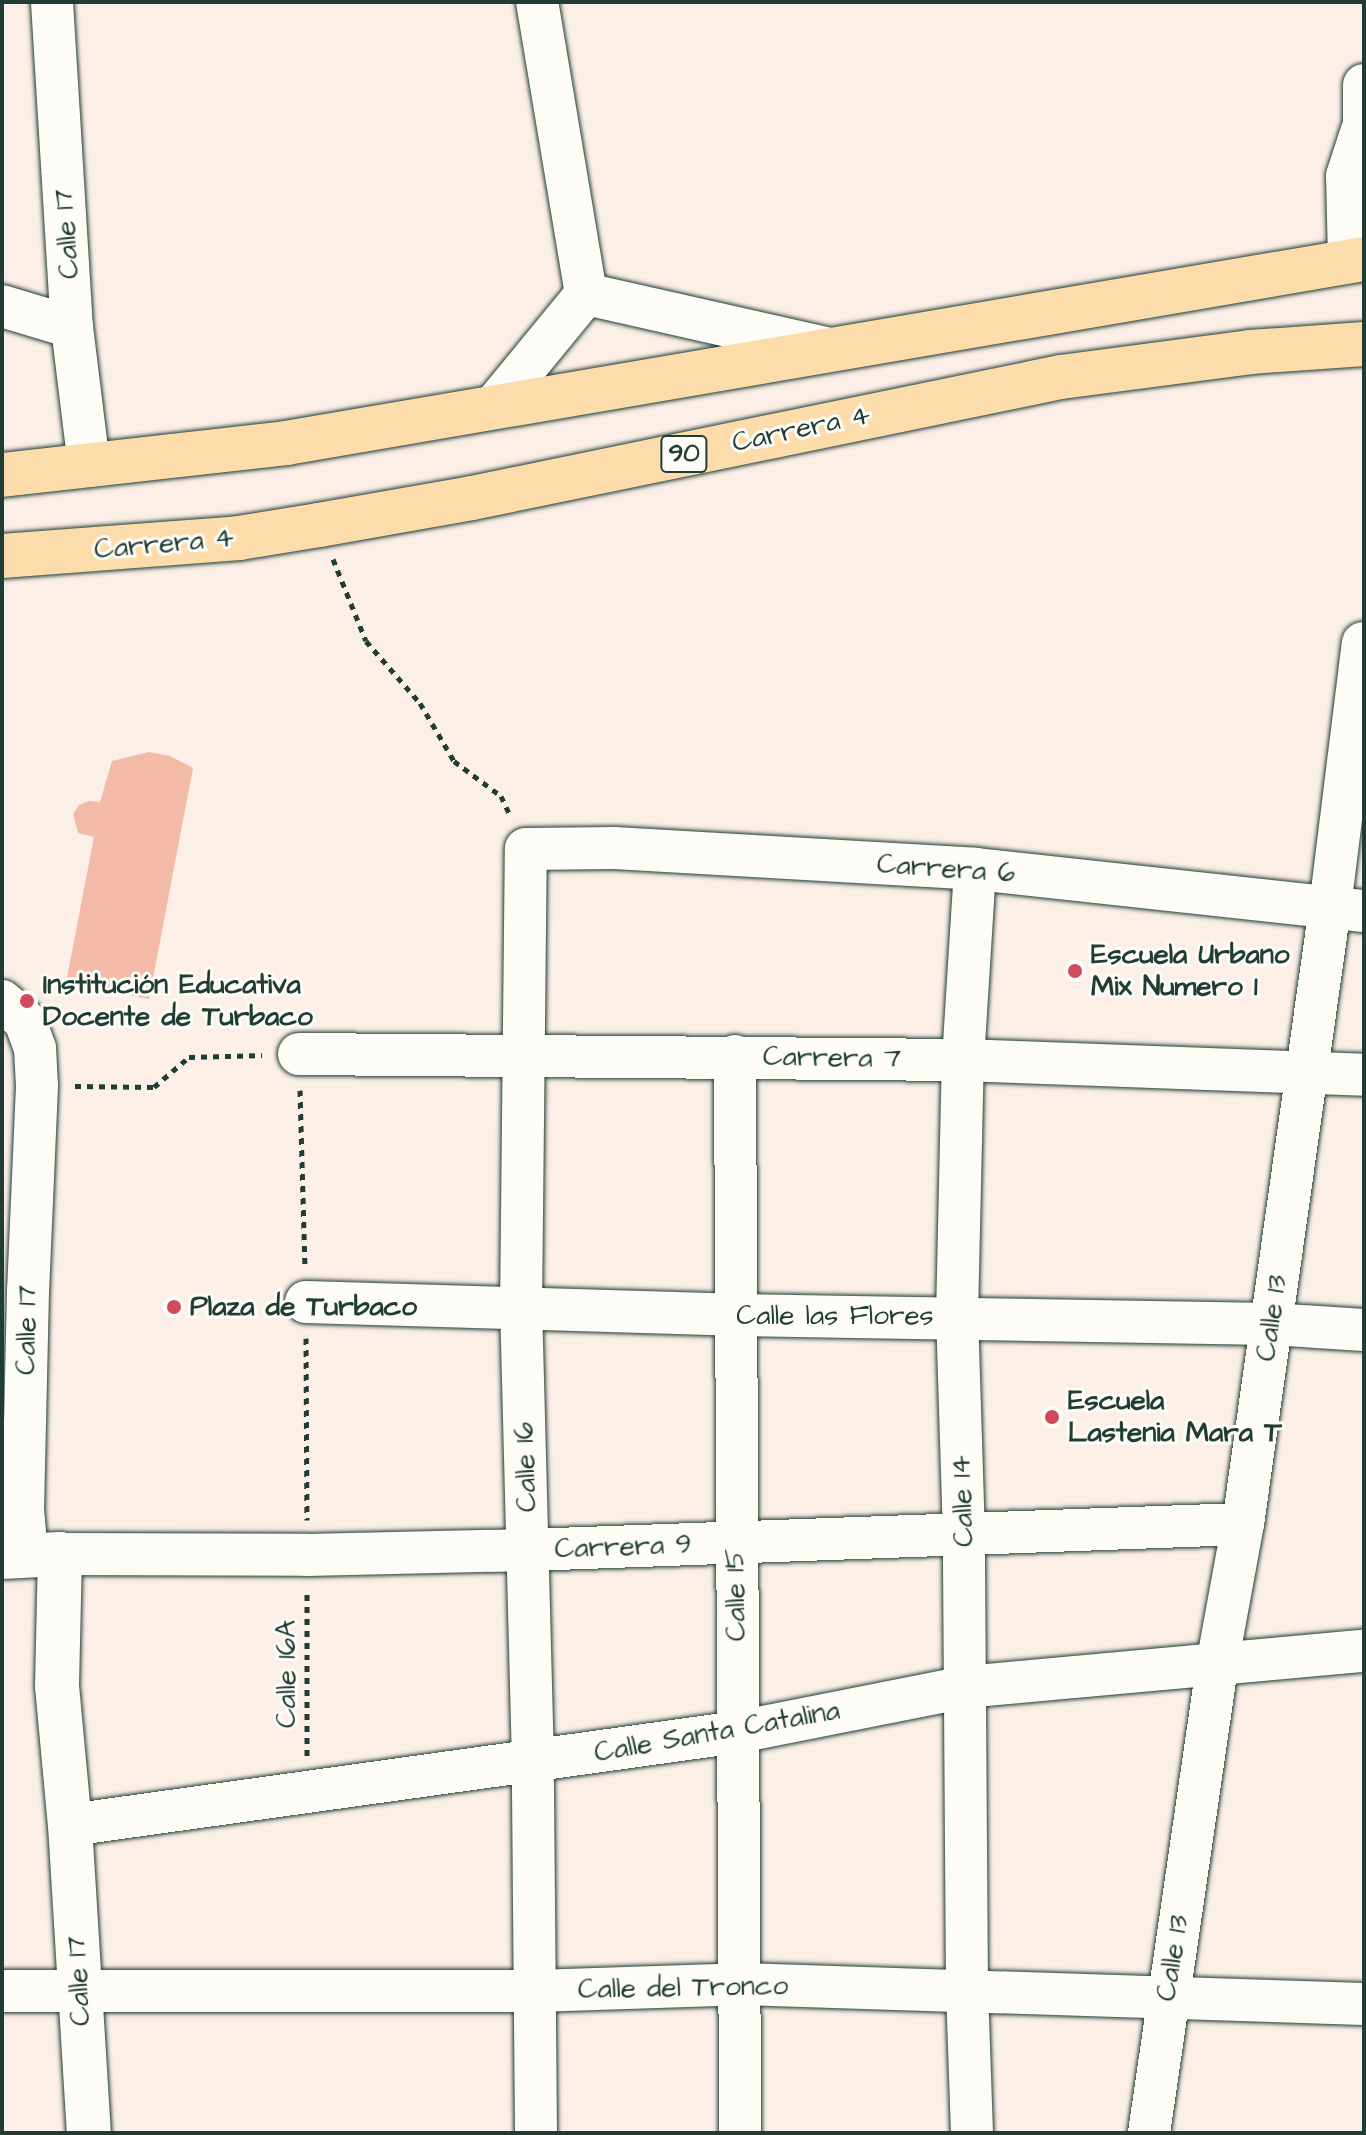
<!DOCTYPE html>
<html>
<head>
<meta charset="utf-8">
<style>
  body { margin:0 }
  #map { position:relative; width:1366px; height:2135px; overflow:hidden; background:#fbefe7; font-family:"Architects Daughter",sans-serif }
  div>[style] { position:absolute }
  .building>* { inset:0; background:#f2baa7 }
  .path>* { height:5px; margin-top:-2.5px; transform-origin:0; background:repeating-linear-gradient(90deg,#1f3d34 0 6px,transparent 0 12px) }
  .roads { filter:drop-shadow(0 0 2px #1f3d34) drop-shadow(0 0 2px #1f3d34) }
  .minor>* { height:42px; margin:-21px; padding:0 21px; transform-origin:21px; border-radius:21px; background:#fdfcf7 }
  .tertiary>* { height:44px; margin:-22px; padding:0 22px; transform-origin:22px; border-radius:22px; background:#fdfcf7 }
  .trunk>* { height:44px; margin:-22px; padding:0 22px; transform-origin:22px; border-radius:22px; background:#fddcac }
  .dots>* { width:22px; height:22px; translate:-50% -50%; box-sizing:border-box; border:4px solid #fdfcf7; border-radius:50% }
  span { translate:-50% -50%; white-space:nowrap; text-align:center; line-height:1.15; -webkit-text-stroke:6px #fdfcf7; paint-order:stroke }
  .shield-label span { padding:2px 6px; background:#fdfcf7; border:2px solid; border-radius:6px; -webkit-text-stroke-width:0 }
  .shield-label { font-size:26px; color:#1f3d34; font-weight:700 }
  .street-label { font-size:28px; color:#1f3d34 }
  .poi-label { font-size:28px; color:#1f3d34; font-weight:700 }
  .left { translate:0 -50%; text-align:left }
  .frame { position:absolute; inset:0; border:4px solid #1f3d34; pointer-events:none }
</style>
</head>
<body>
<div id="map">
  <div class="building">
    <i style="clip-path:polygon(149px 752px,170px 756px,193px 768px,149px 999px,66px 983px,94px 837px,78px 833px,73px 814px,79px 805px,89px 801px,100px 802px,112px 761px)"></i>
  </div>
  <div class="path">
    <i style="left:333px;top:559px;width:88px;rotate:68.1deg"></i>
    <i style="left:366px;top:641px;width:82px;rotate:48.9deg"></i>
    <i style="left:420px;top:703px;width:67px;rotate:59.6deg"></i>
    <i style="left:454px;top:761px;width:59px;rotate:36.7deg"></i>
    <i style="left:501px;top:796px;width:21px;rotate:65deg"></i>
    <i style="left:75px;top:1086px;width:79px;rotate:0.7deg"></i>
    <i style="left:154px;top:1087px;width:46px;rotate:-40.6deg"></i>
    <i style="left:189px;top:1057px;width:73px;rotate:-1.6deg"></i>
    <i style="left:300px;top:1090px;width:174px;rotate:88.4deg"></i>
    <i style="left:306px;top:1338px;width:182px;rotate:89.7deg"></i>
    <i style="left:307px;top:1756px;width:166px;rotate:-90deg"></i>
  </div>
  <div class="roads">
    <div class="minor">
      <i style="left:52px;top:2px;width:326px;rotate:86.5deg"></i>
      <i style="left:72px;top:327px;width:140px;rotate:83deg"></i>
      <i style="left:1364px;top:85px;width:58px;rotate:90deg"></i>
      <i style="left:1349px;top:261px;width:85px;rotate:-91.3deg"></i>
      <i style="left:1347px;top:176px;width:48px;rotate:-71.9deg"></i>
      <i style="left:586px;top:294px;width:246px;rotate:12.7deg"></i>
      <i style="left:2px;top:306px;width:73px;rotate:16.7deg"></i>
      <i style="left:494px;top:406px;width:145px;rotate:-50.6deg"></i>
      <i style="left:586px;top:294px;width:296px;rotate:-99.5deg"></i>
      <i style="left:2px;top:1001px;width:30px;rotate:41deg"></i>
      <i style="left:25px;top:1021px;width:29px;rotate:70deg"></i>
      <i style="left:35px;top:1048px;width:38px;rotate:87deg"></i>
      <i style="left:37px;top:1086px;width:205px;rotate:92.5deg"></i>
      <i style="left:28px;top:1291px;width:218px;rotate:91.3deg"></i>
      <i style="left:23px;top:1509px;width:46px;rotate:85deg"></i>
      <i style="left:299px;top:1054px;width:664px;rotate:0.52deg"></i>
      <i style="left:963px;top:1060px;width:401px;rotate:2.1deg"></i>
      <i style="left:735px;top:1056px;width:1077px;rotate:89.73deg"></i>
      <i style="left:306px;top:1302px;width:429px;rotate:1.7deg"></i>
      <i style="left:735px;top:1315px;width:536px;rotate:0.96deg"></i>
      <i style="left:1271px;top:1324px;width:93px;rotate:3.7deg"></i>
      <i style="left:60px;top:1554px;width:247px;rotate:0.2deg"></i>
      <i style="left:307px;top:1555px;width:222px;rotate:-1.3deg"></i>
      <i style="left:529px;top:1550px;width:714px;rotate:-2.09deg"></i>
      <i style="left:70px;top:1825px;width:674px;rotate:-7.93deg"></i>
      <i style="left:738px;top:1732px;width:231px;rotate:-11.2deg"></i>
      <i style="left:965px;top:1687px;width:401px;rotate:-5.2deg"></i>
      <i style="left:2px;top:1991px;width:533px"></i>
      <i style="left:535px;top:1991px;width:206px;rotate:-1.9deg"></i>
      <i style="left:741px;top:1984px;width:623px;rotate:1.84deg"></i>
      <i style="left:536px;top:2133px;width:371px;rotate:-90.5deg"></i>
      <i style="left:533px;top:1762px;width:452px;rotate:-91.5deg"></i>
      <i style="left:521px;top:1310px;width:461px;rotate:-89.4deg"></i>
      <i style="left:526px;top:849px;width:88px;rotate:-0.7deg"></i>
      <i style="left:614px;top:848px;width:362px;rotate:3.3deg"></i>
      <i style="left:975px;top:869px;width:391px;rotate:6.2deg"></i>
      <i style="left:972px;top:2133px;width:144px;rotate:-92deg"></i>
      <i style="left:967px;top:1989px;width:453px;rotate:-90.4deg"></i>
      <i style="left:964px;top:1536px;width:219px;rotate:-91.8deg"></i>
      <i style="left:957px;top:1317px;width:257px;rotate:-88.7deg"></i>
      <i style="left:963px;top:1060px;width:191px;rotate:-86.4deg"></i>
      <i style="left:1149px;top:2133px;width:473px;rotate:-81.7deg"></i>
      <i style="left:1217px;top:1665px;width:143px;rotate:-79.6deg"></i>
      <i style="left:1243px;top:1524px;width:623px;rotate:-81.97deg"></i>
      <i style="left:1330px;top:907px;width:266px;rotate:-82.9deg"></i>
    </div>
    <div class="tertiary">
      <i style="left:2px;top:1557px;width:58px;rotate:-3deg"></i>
      <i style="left:60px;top:1554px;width:132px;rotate:91.3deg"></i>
      <i style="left:57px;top:1686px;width:140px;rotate:84.7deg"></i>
      <i style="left:70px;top:1825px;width:309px;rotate:86.5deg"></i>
    </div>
    <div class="trunk">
      <i style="left:2px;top:475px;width:286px;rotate:-6.4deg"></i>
      <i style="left:286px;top:443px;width:1094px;rotate:-9.69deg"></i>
      <i style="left:2px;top:556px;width:238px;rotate:-4.3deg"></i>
      <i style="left:239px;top:538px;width:81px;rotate:-9.2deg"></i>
      <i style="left:319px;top:525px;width:155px;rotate:-10deg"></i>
      <i style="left:472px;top:498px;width:601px;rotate:-11.61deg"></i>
      <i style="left:1061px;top:377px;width:191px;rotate:-7.5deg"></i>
      <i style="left:1250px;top:352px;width:114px;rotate:-4deg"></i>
    </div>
  </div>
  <div class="dots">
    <i style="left:1075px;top:971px;background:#d1495b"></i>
    <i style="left:27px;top:1001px;background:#d1495b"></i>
    <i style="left:174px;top:1307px;background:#d1495b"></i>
    <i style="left:1052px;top:1417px;background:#d1495b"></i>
  </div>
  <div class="shield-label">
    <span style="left:684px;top:454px">90</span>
  </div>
  <div class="street-label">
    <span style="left:67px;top:234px;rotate:-94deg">Calle 17</span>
    <span style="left:801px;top:429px;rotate:-12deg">Carrera 4</span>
    <span style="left:164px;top:544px;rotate:-5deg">Carrera 4</span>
    <span style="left:946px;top:869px;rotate:4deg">Carrera 6</span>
    <span style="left:832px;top:1058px;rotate:1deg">Carrera 7</span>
    <span style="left:835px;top:1316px">Calle las Flores</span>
    <span style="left:1272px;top:1318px;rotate:-82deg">Calle 13</span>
    <span style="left:27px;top:1330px;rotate:-89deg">Calle 17</span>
    <span style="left:526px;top:1467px;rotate:-92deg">Calle 16</span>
    <span style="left:963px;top:1501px;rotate:-92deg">Calle 14</span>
    <span style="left:623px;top:1547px;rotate:-2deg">Carrera 9</span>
    <span style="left:736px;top:1595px;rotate:-91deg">Calle 15</span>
    <span style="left:287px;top:1674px;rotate:-90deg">Calle 16A</span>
    <span style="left:717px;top:1732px;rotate:-10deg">Calle Santa Catalina</span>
    <span style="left:1173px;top:1958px;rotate:-81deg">Calle 13</span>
    <span style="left:79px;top:1981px;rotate:-93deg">Calle 17</span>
    <span style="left:683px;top:1988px;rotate:-1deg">Calle del Tronco</span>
  </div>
  <div class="poi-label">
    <span class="left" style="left:1091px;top:971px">Escuela Urbano<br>Mix Numero 1</span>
    <span class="left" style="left:43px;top:1001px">Institución Educativa<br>Docente de Turbaco</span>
    <span class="left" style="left:190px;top:1307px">Plaza de Turbaco</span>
    <span class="left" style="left:1068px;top:1417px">Escuela<br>Lastenia Mara T</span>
  </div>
  <div class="frame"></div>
</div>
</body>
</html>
